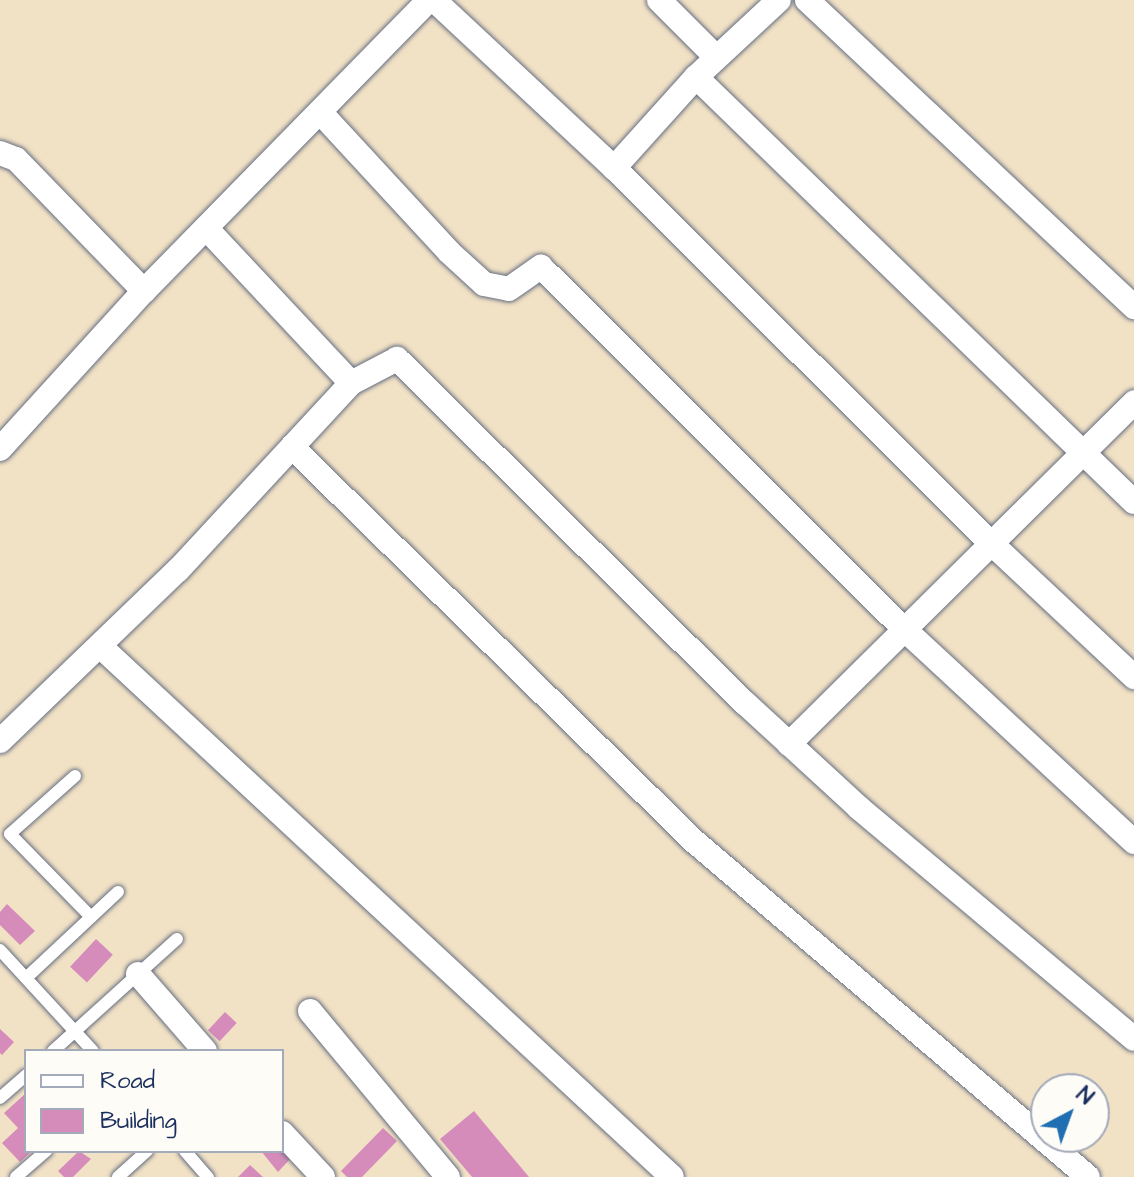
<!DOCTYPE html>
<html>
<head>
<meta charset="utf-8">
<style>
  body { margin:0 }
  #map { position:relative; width:1134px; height:1177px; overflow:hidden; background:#f2e2c5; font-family:"Architects Daughter",sans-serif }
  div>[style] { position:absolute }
  .building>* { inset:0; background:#d68cba; transform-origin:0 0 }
  .roads { filter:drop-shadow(0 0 2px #666e82) drop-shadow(0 0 2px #666e82) }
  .service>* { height:12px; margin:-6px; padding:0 6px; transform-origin:6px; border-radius:6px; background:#fff }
  .minor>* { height:24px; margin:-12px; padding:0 12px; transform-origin:12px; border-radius:12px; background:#fff }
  span { translate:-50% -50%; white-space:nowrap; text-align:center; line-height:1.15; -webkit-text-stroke:6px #fdfcf7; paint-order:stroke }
  .legend { position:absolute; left:24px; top:1049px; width:260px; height:104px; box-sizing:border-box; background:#fdfcf7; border:2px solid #a3aaba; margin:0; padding:10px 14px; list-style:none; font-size:24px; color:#1b2f5e }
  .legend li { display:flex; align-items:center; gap:16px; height:40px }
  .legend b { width:40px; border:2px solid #a3aaba }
  .north { position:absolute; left:1030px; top:1073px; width:80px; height:80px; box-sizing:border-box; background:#fdfcf7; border:2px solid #a3aaba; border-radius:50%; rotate:41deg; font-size:22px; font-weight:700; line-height:32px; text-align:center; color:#1b2f5e }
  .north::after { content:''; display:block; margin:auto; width:28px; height:36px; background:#1f6fb2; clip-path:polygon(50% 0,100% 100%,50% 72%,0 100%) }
</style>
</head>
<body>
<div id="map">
  <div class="building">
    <i style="clip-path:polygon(7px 904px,35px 931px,20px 945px,0 925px,0 912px)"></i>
    <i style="left:96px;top:939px;width:23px;height:38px;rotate:43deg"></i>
    <i style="left:225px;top:1012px;width:16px;height:25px;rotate:43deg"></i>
    <i style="clip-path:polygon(0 1029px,14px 1042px,2px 1055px,0 1053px)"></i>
    <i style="clip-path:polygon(26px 1093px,26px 1151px,32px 1151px,20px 1162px,2px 1143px,18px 1128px,4px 1113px)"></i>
    <i style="clip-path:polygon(474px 1111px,529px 1177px,472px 1177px,440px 1139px)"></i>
    <i style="clip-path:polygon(383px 1128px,397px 1141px,362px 1177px,347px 1177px,341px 1171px)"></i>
    <i style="clip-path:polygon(79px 1151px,91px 1159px,73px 1177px,64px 1177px,58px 1171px)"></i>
    <i style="clip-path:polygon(261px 1151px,283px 1151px,291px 1158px,278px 1172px)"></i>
    <i style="clip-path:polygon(250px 1165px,263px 1177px,238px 1177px)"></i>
  </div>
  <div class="roads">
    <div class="service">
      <i style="left:75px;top:776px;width:87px;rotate:138.3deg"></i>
      <i style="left:10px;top:834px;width:116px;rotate:45.7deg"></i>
      <i style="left:0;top:950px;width:137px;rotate:47.4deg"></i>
      <i style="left:26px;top:978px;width:126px;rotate:-43.1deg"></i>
      <i style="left:53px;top:1051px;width:167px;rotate:-42.1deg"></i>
      <i style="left:0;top:1098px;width:35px;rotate:-41deg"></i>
      <i style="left:185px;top:1151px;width:35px;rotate:49deg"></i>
      <i style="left:16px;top:1177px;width:40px;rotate:-41deg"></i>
      <i style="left:118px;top:1177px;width:39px;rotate:-42deg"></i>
    </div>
    <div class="minor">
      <i style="left:434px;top:0;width:246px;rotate:43deg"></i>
      <i style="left:614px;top:168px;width:533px;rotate:44.85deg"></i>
      <i style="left:992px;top:544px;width:195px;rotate:43.1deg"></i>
      <i style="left:659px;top:0;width:81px;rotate:45deg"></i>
      <i style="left:807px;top:0;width:449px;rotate:43.2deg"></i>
      <i style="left:696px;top:77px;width:610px;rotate:44.14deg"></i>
      <i style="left:320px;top:112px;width:190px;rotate:47.3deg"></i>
      <i style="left:449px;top:252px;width:47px;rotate:42.4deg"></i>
      <i style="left:484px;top:284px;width:25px;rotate:11deg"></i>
      <i style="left:509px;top:289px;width:39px;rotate:-35deg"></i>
      <i style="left:541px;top:267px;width:511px;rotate:44.92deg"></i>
      <i style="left:903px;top:628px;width:315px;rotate:42.8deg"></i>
      <i style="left:0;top:153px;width:17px;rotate:21deg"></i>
      <i style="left:16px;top:159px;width:184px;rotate:45.9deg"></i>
      <i style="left:614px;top:168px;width:122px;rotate:-48deg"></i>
      <i style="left:696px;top:77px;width:113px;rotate:-42.9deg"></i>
      <i style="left:206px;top:228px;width:212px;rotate:46.9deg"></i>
      <i style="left:292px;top:447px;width:564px;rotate:44.43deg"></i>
      <i style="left:695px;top:842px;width:516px;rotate:40.44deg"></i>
      <i style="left:0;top:449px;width:214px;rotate:-47.7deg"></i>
      <i style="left:144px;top:291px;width:407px;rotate:-45.6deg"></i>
      <i style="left:100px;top:646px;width:780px;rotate:42.87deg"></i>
      <i style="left:0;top:741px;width:247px;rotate:-43.9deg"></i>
      <i style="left:178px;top:570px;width:255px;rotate:-47.2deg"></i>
      <i style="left:351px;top:383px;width:52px;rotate:-27.6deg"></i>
      <i style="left:397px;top:359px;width:489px;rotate:44.7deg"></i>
      <i style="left:745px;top:703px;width:155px;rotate:42.6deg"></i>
      <i style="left:859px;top:808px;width:359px;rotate:40deg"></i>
      <i style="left:789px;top:744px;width:486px;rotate:-44.7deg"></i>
      <i style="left:138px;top:974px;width:102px;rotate:49deg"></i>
      <i style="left:310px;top:1011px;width:216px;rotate:50.3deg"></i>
      <i style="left:282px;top:1133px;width:60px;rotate:47deg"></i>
    </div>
  </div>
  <ul class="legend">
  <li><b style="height:10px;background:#fff"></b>Road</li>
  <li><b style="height:22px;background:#d68cba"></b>Building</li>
  </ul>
  <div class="north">N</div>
</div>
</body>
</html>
